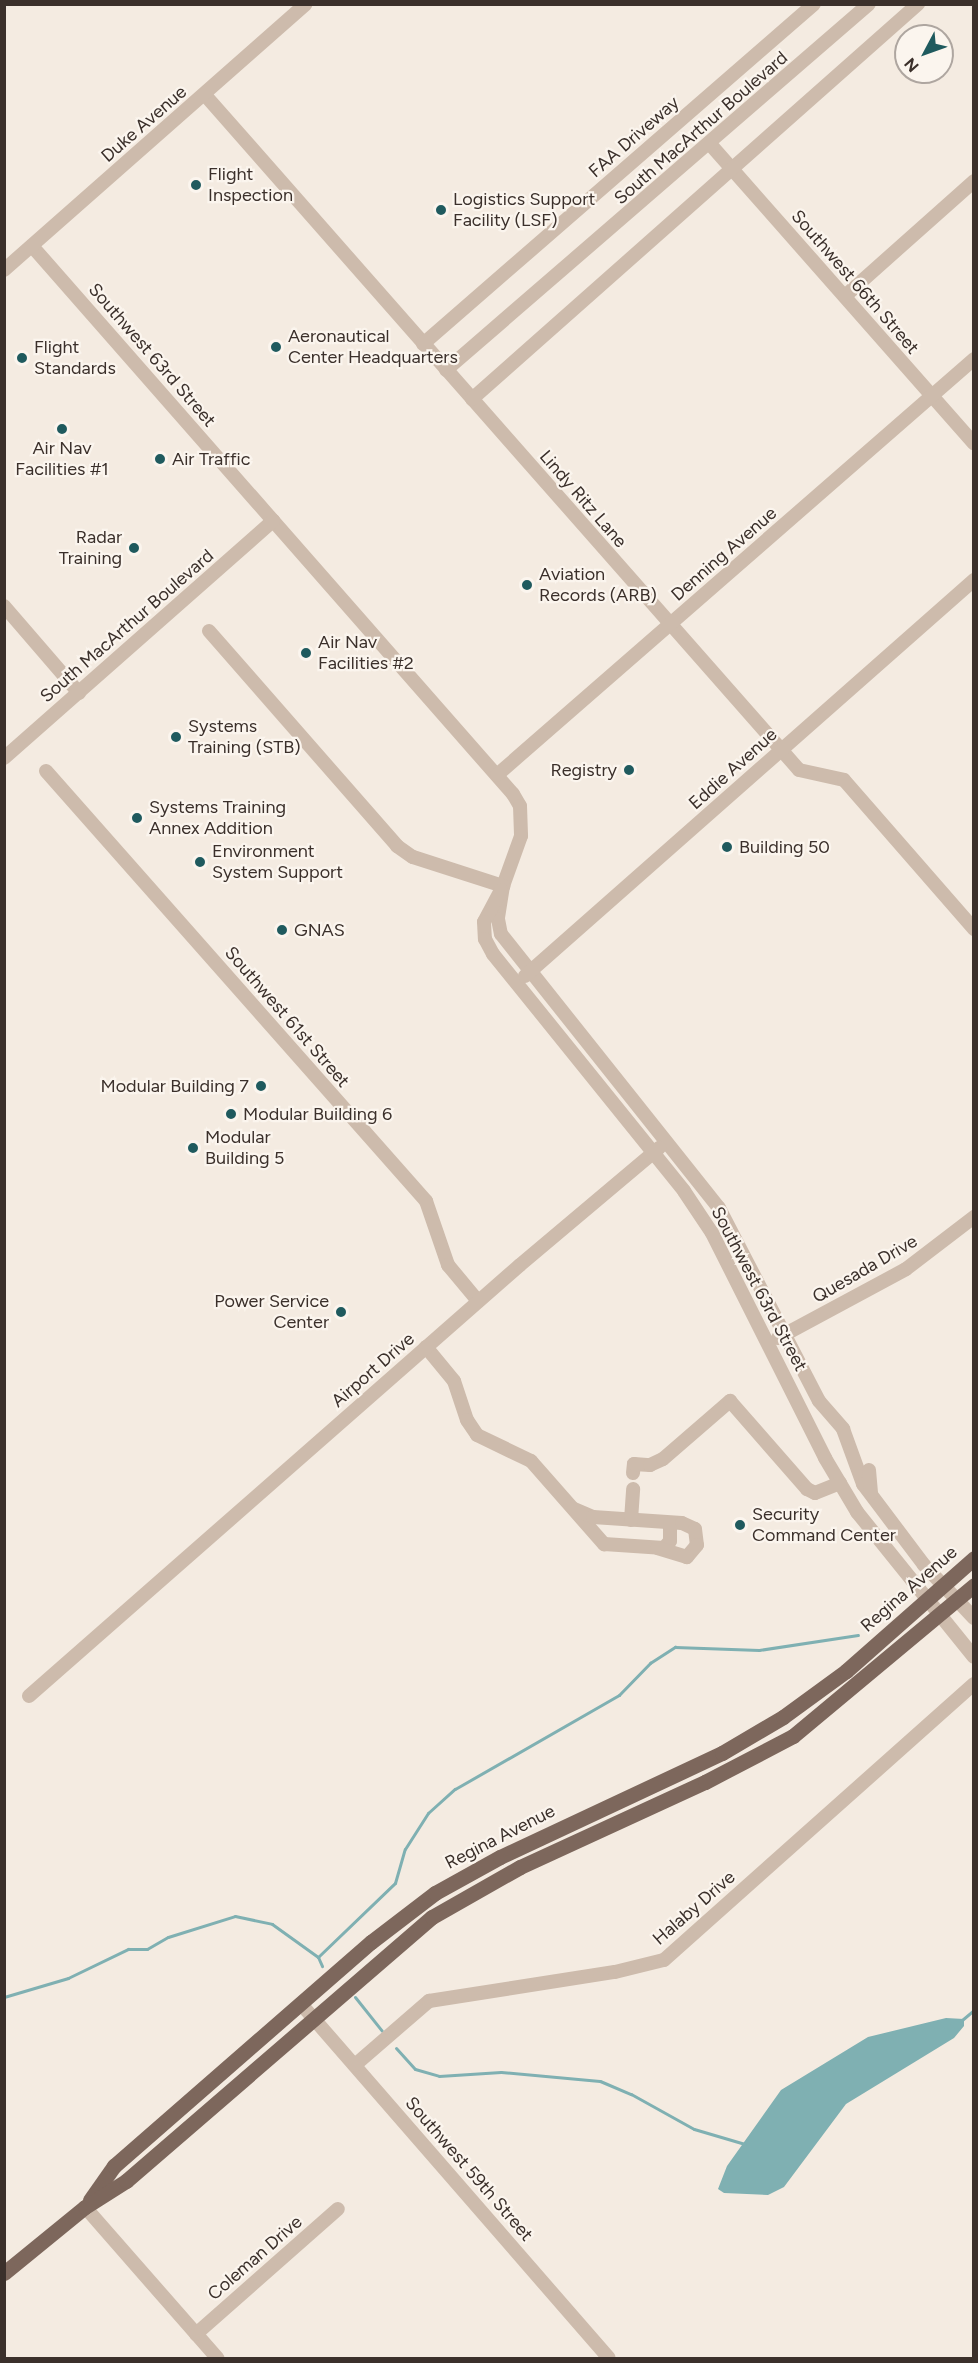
<!DOCTYPE html>
<html>
<head>
<meta charset="utf-8">
<style>
  body { margin:0 }
  #map { position:relative; width:978px; height:2363px; overflow:hidden; background:#f4ebe1; font-family:Figtree,sans-serif }
  div>[style] { position:absolute }
  .water>* { inset:0; background:#7fb0b2 }
  .stream>* { height:3px; margin:-1.5px; padding:0 1.5px; transform-origin:1.5px; border-radius:1.5px; background:#7fb0b2 }
  .minor>* { height:14px; margin:-7px; padding:0 7px; transform-origin:7px; border-radius:7px; background:#cdbbac }
  .major>* { height:15px; margin:-7.5px; padding:0 7.5px; transform-origin:7.5px; border-radius:7.5px; background:#7d675c }
  .dots>* { width:16px; height:16px; translate:-50% -50%; box-sizing:border-box; border:3px solid #fbf5ee; border-radius:50% }
  span { translate:-50% -50%; white-space:nowrap; text-align:center; line-height:1.15; -webkit-text-stroke:4.5px #fbf5ee; paint-order:stroke }
  .street-label { font-size:18px; color:#3b302b }
  .poi-label { font-size:18px; color:#3b302b }
  .left { translate:0 -50%; text-align:left }
  .right { translate:-100% -50%; text-align:right }
  .frame { position:absolute; inset:0; border:6px solid #3b302b; pointer-events:none }
  .north { position:absolute; left:894px; top:24px; width:60px; height:60px; box-sizing:border-box; background:#fbf5ee; border:2px solid #aea6a0; border-radius:50%; rotate:229deg; font-size:16px; font-weight:700; line-height:24px; text-align:center; color:#3b302b }
  .north::after { content:''; display:block; margin:auto; width:21px; height:27px; background:#1f5a5e; clip-path:polygon(50% 0,100% 100%,50% 72%,0 100%) }
</style>
</head>
<body>
<div id="map">
  <div class="water">
    <i style="clip-path:polygon(946px 2018px,964px 2019px,964px 2026px,954px 2038px,846px 2104px,784px 2187px,768px 2195px,724px 2193px,718px 2189px,727px 2166px,781px 2090px,868px 2037px)"></i>
  </div>
  <div class="stream">
    <i style="left:318px;top:1957px;width:10px;rotate:66deg"></i>
    <i style="left:4px;top:1997px;width:67px;rotate:-16.5deg"></i>
    <i style="left:68px;top:1978px;width:67px;rotate:-25.8deg"></i>
    <i style="left:128px;top:1949px;width:19px"></i>
    <i style="left:147px;top:1949px;width:24px;rotate:-30deg"></i>
    <i style="left:168px;top:1937px;width:70px;rotate:-17.4deg"></i>
    <i style="left:235px;top:1916px;width:38px;rotate:12deg"></i>
    <i style="left:272px;top:1924px;width:57px;rotate:35.7deg"></i>
    <i style="left:318px;top:1957px;width:107px;rotate:-43.9deg"></i>
    <i style="left:395px;top:1883px;width:35px;rotate:-74deg"></i>
    <i style="left:405px;top:1849px;width:43px;rotate:-57.4deg"></i>
    <i style="left:428px;top:1813px;width:36px;rotate:-42deg"></i>
    <i style="left:455px;top:1789px;width:189px;rotate:-29.8deg"></i>
    <i style="left:619px;top:1695px;width:45px;rotate:-45.9deg"></i>
    <i style="left:650px;top:1663px;width:30px;rotate:-33deg"></i>
    <i style="left:675px;top:1647px;width:84px;rotate:2deg"></i>
    <i style="left:759px;top:1650px;width:100px;rotate:-8.6deg"></i>
    <i style="left:355px;top:1997px;width:43px;rotate:51.5deg"></i>
    <i style="left:962px;top:2020px;width:16px;rotate:-40deg"></i>
    <i style="left:396px;top:2048px;width:28px;rotate:48deg"></i>
    <i style="left:415px;top:2069px;width:25px;rotate:16deg"></i>
    <i style="left:439px;top:2076px;width:62px;rotate:-3.7deg"></i>
    <i style="left:501px;top:2072px;width:99px;rotate:5.2deg"></i>
    <i style="left:600px;top:2081px;width:34px;rotate:23deg"></i>
    <i style="left:631px;top:2094px;width:72px;rotate:29.1deg"></i>
    <i style="left:694px;top:2129px;width:53px;rotate:16.4deg"></i>
  </div>
  <div class="minor">
    <i style="left:205px;top:95px;width:899px;rotate:48.65deg"></i>
    <i style="left:799px;top:770px;width:46px;rotate:12.5deg"></i>
    <i style="left:844px;top:780px;width:198px;rotate:48.9deg"></i>
    <i style="left:710px;top:144px;width:399px;rotate:48.6deg"></i>
    <i style="left:32px;top:246px;width:729px;rotate:48.73deg"></i>
    <i style="left:513px;top:794px;width:14px;rotate:60deg"></i>
    <i style="left:520px;top:806px;width:30px;rotate:88deg"></i>
    <i style="left:521px;top:836px;width:53px;rotate:109.8deg"></i>
    <i style="left:503px;top:886px;width:33px;rotate:99deg"></i>
    <i style="left:498px;top:919px;width:15px;rotate:79deg"></i>
    <i style="left:501px;top:934px;width:350px;rotate:51.5deg"></i>
    <i style="left:719px;top:1208px;width:217px;rotate:62.6deg"></i>
    <i style="left:819px;top:1401px;width:37px;rotate:49deg"></i>
    <i style="left:843px;top:1429px;width:59px;rotate:70deg"></i>
    <i style="left:863px;top:1484px;width:101px;rotate:53deg"></i>
    <i style="left:924px;top:1565px;width:73px;rotate:46.7deg"></i>
    <i style="left:4px;top:270px;width:402px;rotate:-41.4deg"></i>
    <i style="left:845px;top:296px;width:173px;rotate:-41.7deg"></i>
    <i style="left:423px;top:344px;width:518px;rotate:-41.01deg"></i>
    <i style="left:446px;top:370px;width:559px;rotate:-40.87deg"></i>
    <i style="left:472px;top:399px;width:596px;rotate:-41.53deg"></i>
    <i style="left:4px;top:606px;width:115px;rotate:49.2deg"></i>
    <i style="left:209px;top:631px;width:286px;rotate:48.8deg"></i>
    <i style="left:397px;top:846px;width:19px;rotate:35deg"></i>
    <i style="left:413px;top:857px;width:95px;rotate:17.9deg"></i>
    <i style="left:4px;top:758px;width:359px;rotate:-41.4deg"></i>
    <i style="left:46px;top:771px;width:574px;rotate:48.53deg"></i>
    <i style="left:426px;top:1201px;width:68px;rotate:71deg"></i>
    <i style="left:448px;top:1265px;width:47px;rotate:50.2deg"></i>
    <i style="left:497px;top:775px;width:633px;rotate:-41.09deg"></i>
    <i style="left:501px;top:890px;width:36px;rotate:118deg"></i>
    <i style="left:484px;top:922px;width:17px;rotate:87deg"></i>
    <i style="left:485px;top:939px;width:17px;rotate:62deg"></i>
    <i style="left:493px;top:954px;width:304px;rotate:51.1deg"></i>
    <i style="left:684px;top:1191px;width:50px;rotate:56.3deg"></i>
    <i style="left:712px;top:1233px;width:252px;rotate:63.3deg"></i>
    <i style="left:825px;top:1458px;width:63px;rotate:59.3deg"></i>
    <i style="left:857px;top:1512px;width:186px;rotate:51.1deg"></i>
    <i style="left:525px;top:976px;width:599px;rotate:-41.41deg"></i>
    <i style="left:778px;top:1338px;width:145px;rotate:-28.3deg"></i>
    <i style="left:906px;top:1269px;width:86px;rotate:-37.4deg"></i>
    <i style="left:426px;top:1347px;width:44px;rotate:50.5deg"></i>
    <i style="left:454px;top:1381px;width:41px;rotate:71.6deg"></i>
    <i style="left:467px;top:1420px;width:18px;rotate:56deg"></i>
    <i style="left:477px;top:1435px;width:60px;rotate:25.7deg"></i>
    <i style="left:531px;top:1461px;width:111px;rotate:48.7deg"></i>
    <i style="left:604px;top:1544px;width:60px;rotate:3.8deg"></i>
    <i style="left:664px;top:1548px;width:9px;rotate:-49deg"></i>
    <i style="left:670px;top:1541px;width:18px;rotate:-90deg"></i>
    <i style="left:869px;top:1470px;width:23px;rotate:85deg"></i>
    <i style="left:633px;top:1473px;width:9px;rotate:-84deg"></i>
    <i style="left:634px;top:1464px;width:16px;rotate:4deg"></i>
    <i style="left:650px;top:1465px;width:14px;rotate:-25deg"></i>
    <i style="left:663px;top:1459px;width:89px;rotate:-40.9deg"></i>
    <i style="left:730px;top:1401px;width:117px;rotate:48.8deg"></i>
    <i style="left:807px;top:1489px;width:9px;rotate:27deg"></i>
    <i style="left:815px;top:1493px;width:27px;rotate:-22deg"></i>
    <i style="left:574px;top:1509px;width:21px;rotate:23deg"></i>
    <i style="left:593px;top:1517px;width:89px;rotate:3.9deg"></i>
    <i style="left:682px;top:1523px;width:14px;rotate:25deg"></i>
    <i style="left:695px;top:1529px;width:16px;rotate:83deg"></i>
    <i style="left:697px;top:1545px;width:16px;rotate:130deg"></i>
    <i style="left:687px;top:1557px;width:31px;rotate:-163deg"></i>
    <i style="left:631px;top:1520px;width:31px;rotate:-86deg"></i>
    <i style="left:29px;top:1696px;width:653px;rotate:-41.28deg"></i>
    <i style="left:520px;top:1265px;width:182px;rotate:-40.1deg"></i>
    <i style="left:301px;top:2004px;width:469px;rotate:49deg"></i>
    <i style="left:355px;top:2065px;width:98px;rotate:-40.9deg"></i>
    <i style="left:429px;top:2001px;width:188px;rotate:-8.9deg"></i>
    <i style="left:615px;top:1972px;width:50px;rotate:-13.8deg"></i>
    <i style="left:664px;top:1960px;width:415px;rotate:-41.7deg"></i>
    <i style="left:85px;top:2207px;width:201px;rotate:48.8deg"></i>
    <i style="left:196px;top:2334px;width:189px;rotate:-41.4deg"></i>
  </div>
  <div class="major">
    <i style="left:90px;top:2200px;width:42px;rotate:-54.8deg"></i>
    <i style="left:114px;top:2166px;width:341px;rotate:-41.1deg"></i>
    <i style="left:371px;top:1942px;width:81px;rotate:-37.4deg"></i>
    <i style="left:435px;top:1893px;width:74px;rotate:-29deg"></i>
    <i style="left:500px;top:1857px;width:245px;rotate:-25.1deg"></i>
    <i style="left:722px;top:1753px;width:71px;rotate:-30.5deg"></i>
    <i style="left:783px;top:1717px;width:78px;rotate:-36.1deg"></i>
    <i style="left:846px;top:1671px;width:171px;rotate:-41.4deg"></i>
    <i style="left:4px;top:2273px;width:104px;rotate:-39.2deg"></i>
    <i style="left:85px;top:2207px;width:49px;rotate:-32.4deg"></i>
    <i style="left:126px;top:2181px;width:404px;rotate:-40.8deg"></i>
    <i style="left:432px;top:1917px;width:101px;rotate:-29.6deg"></i>
    <i style="left:520px;top:1867px;width:204px;rotate:-24.7deg"></i>
    <i style="left:705px;top:1782px;width:99px;rotate:-27.6deg"></i>
    <i style="left:793px;top:1736px;width:236px;rotate:-39.8deg"></i>
  </div>
  <div class="dots">
    <i style="left:196px;top:185px;background:#1f5a5e"></i>
    <i style="left:441px;top:210px;background:#1f5a5e"></i>
    <i style="left:276px;top:347px;background:#1f5a5e"></i>
    <i style="left:22px;top:358px;background:#1f5a5e"></i>
    <i style="left:62px;top:429px;background:#1f5a5e"></i>
    <i style="left:160px;top:459px;background:#1f5a5e"></i>
    <i style="left:134px;top:548px;background:#1f5a5e"></i>
    <i style="left:527px;top:585px;background:#1f5a5e"></i>
    <i style="left:306px;top:653px;background:#1f5a5e"></i>
    <i style="left:176px;top:737px;background:#1f5a5e"></i>
    <i style="left:629px;top:770px;background:#1f5a5e"></i>
    <i style="left:137px;top:818px;background:#1f5a5e"></i>
    <i style="left:727px;top:847px;background:#1f5a5e"></i>
    <i style="left:200px;top:862px;background:#1f5a5e"></i>
    <i style="left:282px;top:930px;background:#1f5a5e"></i>
    <i style="left:261px;top:1086px;background:#1f5a5e"></i>
    <i style="left:231px;top:1114px;background:#1f5a5e"></i>
    <i style="left:193px;top:1148px;background:#1f5a5e"></i>
    <i style="left:341px;top:1312px;background:#1f5a5e"></i>
    <i style="left:740px;top:1525px;background:#1f5a5e"></i>
  </div>
  <div class="street-label">
    <span style="left:144px;top:124px;rotate:-41deg">Duke Avenue</span>
    <span style="left:701px;top:128px;rotate:-41deg">South MacArthur Boulevard</span>
    <span style="left:634px;top:137px;rotate:-41deg">FAA Driveway</span>
    <span style="left:855px;top:282px;rotate:49deg">Southwest 66th Street</span>
    <span style="left:152px;top:355px;rotate:49deg">Southwest 63rd Street</span>
    <span style="left:583px;top:499px;rotate:49deg">Lindy Ritz Lane</span>
    <span style="left:724px;top:554px;rotate:-41deg">Denning Avenue</span>
    <span style="left:127px;top:626px;rotate:-41deg">South MacArthur Boulevard</span>
    <span style="left:733px;top:769px;rotate:-42deg">Eddie Avenue</span>
    <span style="left:287px;top:1017px;rotate:49deg">Southwest 61st Street</span>
    <span style="left:865px;top:1269px;rotate:-30deg">Quesada Drive</span>
    <span style="left:759px;top:1289px;rotate:62deg">Southwest 63rd Street</span>
    <span style="left:373px;top:1370px;rotate:-41deg">Airport Drive</span>
    <span style="left:909px;top:1589px;rotate:-41deg">Regina Avenue</span>
    <span style="left:500px;top:1837px;rotate:-27deg">Regina Avenue</span>
    <span style="left:694px;top:1908px;rotate:-41deg">Halaby Drive</span>
    <span style="left:469px;top:2169px;rotate:49deg">Southwest 59th Street</span>
    <span style="left:255px;top:2258px;rotate:-41deg">Coleman Drive</span>
  </div>
  <div class="poi-label">
    <span class="left" style="left:208px;top:185px">Flight<br>Inspection</span>
    <span class="left" style="left:453px;top:210px">Logistics Support<br>Facility (LSF)</span>
    <span class="left" style="left:288px;top:347px">Aeronautical<br>Center Headquarters</span>
    <span class="left" style="left:34px;top:358px">Flight<br>Standards</span>
    <span style="left:62px;top:459px">Air Nav<br>Facilities #1</span>
    <span class="left" style="left:172px;top:459px">Air Traffic</span>
    <span class="right" style="left:122px;top:548px">Radar<br>Training</span>
    <span class="left" style="left:539px;top:585px">Aviation<br>Records (ARB)</span>
    <span class="left" style="left:318px;top:653px">Air Nav<br>Facilities #2</span>
    <span class="left" style="left:188px;top:737px">Systems<br>Training (STB)</span>
    <span class="right" style="left:617px;top:770px">Registry</span>
    <span class="left" style="left:149px;top:818px">Systems Training<br>Annex Addition</span>
    <span class="left" style="left:739px;top:847px">Building 50</span>
    <span class="left" style="left:212px;top:862px">Environment<br>System Support</span>
    <span class="left" style="left:294px;top:930px">GNAS</span>
    <span class="right" style="left:249px;top:1086px">Modular Building 7</span>
    <span class="left" style="left:243px;top:1114px">Modular Building 6</span>
    <span class="left" style="left:205px;top:1148px">Modular<br>Building 5</span>
    <span class="right" style="left:329px;top:1312px">Power Service<br>Center</span>
    <span class="left" style="left:752px;top:1525px">Security<br>Command Center</span>
  </div>
  <div class="frame"></div>
  <div class="north">N</div>
</div>
</body>
</html>
